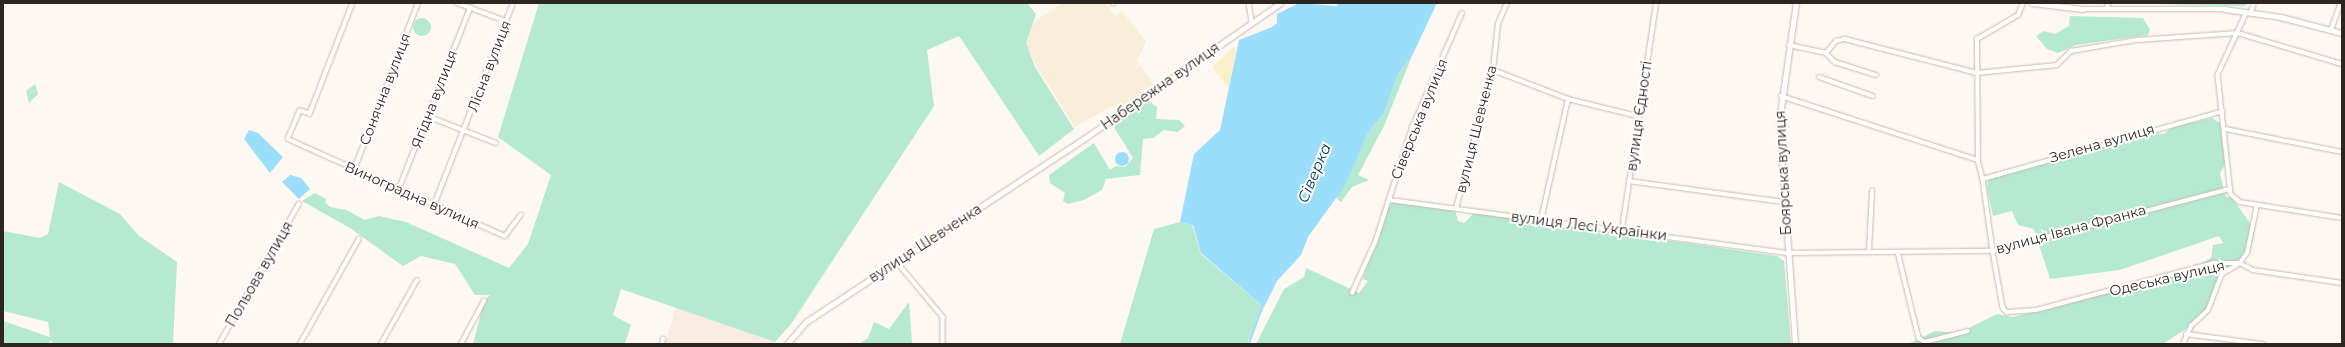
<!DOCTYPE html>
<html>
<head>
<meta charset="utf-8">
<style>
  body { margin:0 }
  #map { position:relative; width:2345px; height:347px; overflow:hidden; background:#fef8f3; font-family:Montserrat,sans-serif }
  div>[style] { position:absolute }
  .industrial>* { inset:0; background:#f9eed9 }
  .built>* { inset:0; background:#f8ebe1 }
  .green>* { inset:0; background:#b5e9d1 }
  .round { border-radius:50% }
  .sand>* { inset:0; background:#f9f0ca }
  .water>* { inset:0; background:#9bdefc }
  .stream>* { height:1.5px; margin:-0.75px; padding:0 0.75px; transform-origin:0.75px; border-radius:0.75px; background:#9bdefc }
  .roads { filter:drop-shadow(0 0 1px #c8b9ae) drop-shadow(0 0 1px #c8b9ae) }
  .minor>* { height:3.5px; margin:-1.75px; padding:0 1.75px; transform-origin:1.75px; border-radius:1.75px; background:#fff }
  .tertiary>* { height:4.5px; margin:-2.25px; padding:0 2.25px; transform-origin:2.25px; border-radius:2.25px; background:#fff }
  span { translate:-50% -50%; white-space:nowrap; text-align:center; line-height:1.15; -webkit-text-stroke:4px #fff; paint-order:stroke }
  .street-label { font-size:14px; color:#2c2622 }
  .water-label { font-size:15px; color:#044054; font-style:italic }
  .frame { position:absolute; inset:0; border:4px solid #2c2622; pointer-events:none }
</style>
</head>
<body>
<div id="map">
  <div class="industrial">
    <i style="clip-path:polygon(1062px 3px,1106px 3px,1115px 16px,1122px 11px,1146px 42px,1137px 61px,1154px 84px,1118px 110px,1112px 106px,1075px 127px,1036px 66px,1025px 42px,1035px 21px)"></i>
  </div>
  <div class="built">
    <i style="clip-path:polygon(676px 308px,775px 342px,775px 344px,665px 344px)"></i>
  </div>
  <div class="green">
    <i style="clip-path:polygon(539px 3px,1027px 3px,1036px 14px,1026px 43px,1035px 67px,1074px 129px,1039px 156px,959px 36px,927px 50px,934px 106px,791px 324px,775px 342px,621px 289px,613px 315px,631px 325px,625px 344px,473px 344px,484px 301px,490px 295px,475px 295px,455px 264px,421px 256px,403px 266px,350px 228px,302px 201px,315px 193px,326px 199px,325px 202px,330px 207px,346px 210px,365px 220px,379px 216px,406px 222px,509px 268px,528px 244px,551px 175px,498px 137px)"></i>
    <i style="clip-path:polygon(2114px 3px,2250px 3px,2244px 6px)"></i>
    <i style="clip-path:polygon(2070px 16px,2143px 18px,2150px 30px,2148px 35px,2076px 45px,2058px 53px,2047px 49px,2036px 36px,2044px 31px,2055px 34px,2069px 26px)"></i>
    <i class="round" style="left:413px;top:18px;width:18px;height:18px"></i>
    <i style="clip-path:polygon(1412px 56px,1384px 126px,1358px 175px,1369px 180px,1352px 187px,1341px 202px,1336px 198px,1368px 133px,1384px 113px,1398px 74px)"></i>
    <i style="clip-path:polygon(35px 84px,38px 94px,29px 103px,26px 91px)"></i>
    <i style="clip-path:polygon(1149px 101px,1157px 107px,1156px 119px,1179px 120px,1185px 126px,1178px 132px,1164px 130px,1153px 138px,1143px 139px,1140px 175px,1106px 179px,1102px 190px,1084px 200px,1068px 204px,1063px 201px,1065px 193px,1050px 183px,1049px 175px,1094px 143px,1110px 170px,1116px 166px,1125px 167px,1133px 158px,1112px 124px)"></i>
    <i style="clip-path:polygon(2212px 118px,2220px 123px,2226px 146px,2228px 157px,2220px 174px,2226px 197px,2232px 198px,2255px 230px,2250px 251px,2222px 272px,2216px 272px,2219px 280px,2211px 309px,2202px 318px,2163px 344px,1908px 344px,1935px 331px,1959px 333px,1997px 314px,2013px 317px,2181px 274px,2211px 258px,2213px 245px,2223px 243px,2219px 236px,2120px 270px,2050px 279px,2034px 229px,2018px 225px,2012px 211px,1993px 216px,1987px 188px,1988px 180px,2038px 164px,2149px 133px,2164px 134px,2171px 128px)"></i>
    <i style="clip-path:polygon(59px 182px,120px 214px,138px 235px,177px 262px,173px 344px,53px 344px,51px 340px,49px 344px,3px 344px,3px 321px,50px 337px,48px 322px,3px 311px,3px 231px,40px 238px,48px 234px)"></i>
    <i style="clip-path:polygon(1396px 200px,1455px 210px,1458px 221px,1464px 223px,1474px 213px,1777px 256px,1784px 261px,1791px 344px,1256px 344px,1284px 289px,1304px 277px,1306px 268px,1359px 293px,1368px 281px,1363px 279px,1387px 207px)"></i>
    <i style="clip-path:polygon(1180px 222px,1192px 225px,1201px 254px,1264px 307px,1247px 344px,1120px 344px,1154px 229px)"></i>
    <i style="clip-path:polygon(909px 302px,912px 343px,859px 344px,868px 338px,874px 322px,889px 329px)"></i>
  </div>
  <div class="sand">
    <i style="clip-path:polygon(1233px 47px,1236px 48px,1229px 88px,1212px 67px)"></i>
  </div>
  <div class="water">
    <i style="clip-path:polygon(1299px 3px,1336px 6px,1339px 3px,1437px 3px,1412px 56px,1398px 74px,1384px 113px,1368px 133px,1344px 187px,1308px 237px,1301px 255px,1277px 281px,1264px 307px,1201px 253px,1193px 225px,1180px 222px,1194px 154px,1220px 130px,1239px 40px,1272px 27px,1277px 23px,1277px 14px)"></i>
    <i style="clip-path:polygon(249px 130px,258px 133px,283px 157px,270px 173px,244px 139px)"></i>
    <i class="round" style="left:1115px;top:152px;width:14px;height:14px"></i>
    <i style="clip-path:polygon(290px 175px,301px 178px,310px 189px,299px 199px,282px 182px)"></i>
  </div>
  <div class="stream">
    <i style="left:1249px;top:344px;width:41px;rotate:-70.3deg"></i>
  </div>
  <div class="roads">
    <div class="minor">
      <i style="left:353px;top:3px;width:119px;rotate:111.2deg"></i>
      <i style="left:310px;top:114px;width:10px;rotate:-163deg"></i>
      <i style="left:300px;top:111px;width:30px;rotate:113deg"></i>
      <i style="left:288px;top:139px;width:238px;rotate:24.1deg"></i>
      <i style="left:505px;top:236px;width:26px;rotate:-53deg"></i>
      <i style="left:457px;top:3px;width:52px;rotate:20.2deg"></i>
      <i style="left:1249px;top:3px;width:19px;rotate:81deg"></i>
      <i style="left:1113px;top:4px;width:1px;rotate:-90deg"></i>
      <i style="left:2107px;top:9px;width:6px;rotate:-81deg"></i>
      <i style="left:2247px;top:12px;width:69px;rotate:114.7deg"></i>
      <i style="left:2218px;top:75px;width:120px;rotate:83.8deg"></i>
      <i style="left:2231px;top:194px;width:12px;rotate:42deg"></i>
      <i style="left:2240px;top:202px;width:103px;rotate:8.9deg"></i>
      <i style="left:2251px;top:12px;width:9px;rotate:-72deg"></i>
      <i style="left:2331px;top:30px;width:29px;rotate:-70deg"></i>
      <i style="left:1789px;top:45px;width:38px;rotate:12deg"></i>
      <i style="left:1826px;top:53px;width:16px;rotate:-50deg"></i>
      <i style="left:1836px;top:41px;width:9px;rotate:-13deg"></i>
      <i style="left:1845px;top:39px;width:136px;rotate:14.4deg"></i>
      <i style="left:1977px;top:73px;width:80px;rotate:-5.7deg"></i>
      <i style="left:2057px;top:65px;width:20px;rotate:-45deg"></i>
      <i style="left:2071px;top:51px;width:67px;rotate:-9.5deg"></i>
      <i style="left:2137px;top:40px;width:101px;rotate:-4deg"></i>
      <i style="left:2238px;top:33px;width:109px;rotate:16.6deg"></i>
      <i style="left:1826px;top:53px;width:13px;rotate:45deg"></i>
      <i style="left:1835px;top:62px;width:43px;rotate:17.6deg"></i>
      <i style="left:1493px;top:70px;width:80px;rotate:21.1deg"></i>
      <i style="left:1568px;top:99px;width:72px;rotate:13.7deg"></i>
      <i style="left:1819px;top:77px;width:57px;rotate:19.4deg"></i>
      <i style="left:1781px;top:96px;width:207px;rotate:18deg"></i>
      <i style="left:1978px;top:160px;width:20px;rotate:75deg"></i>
      <i style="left:1983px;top:179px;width:249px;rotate:-15.8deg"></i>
      <i style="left:427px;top:116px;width:74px;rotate:21.4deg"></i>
      <i style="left:2226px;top:129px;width:118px;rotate:11.2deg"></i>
      <i style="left:1978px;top:160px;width:121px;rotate:-90.5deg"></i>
      <i style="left:1977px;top:39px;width:48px;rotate:-30.3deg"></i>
      <i style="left:2018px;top:15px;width:13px;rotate:-67deg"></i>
      <i style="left:354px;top:170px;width:179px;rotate:-69deg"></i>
      <i style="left:1983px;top:179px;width:73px;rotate:82.1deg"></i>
      <i style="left:1993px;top:251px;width:58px;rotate:80deg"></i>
      <i style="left:2003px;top:308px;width:6px;rotate:45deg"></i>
      <i style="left:2007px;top:312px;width:29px;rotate:-4deg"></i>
      <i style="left:2036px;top:310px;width:184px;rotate:-14.8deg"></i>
      <i style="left:2214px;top:263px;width:26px"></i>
      <i style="left:2240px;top:263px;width:15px;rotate:28deg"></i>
      <i style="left:2253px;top:270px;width:90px;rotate:8.3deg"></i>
      <i style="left:1629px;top:181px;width:156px;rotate:7.7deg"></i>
      <i style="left:398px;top:191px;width:197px;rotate:-68.5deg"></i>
      <i style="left:1390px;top:200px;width:402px;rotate:7.6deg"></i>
      <i style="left:1788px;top:253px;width:205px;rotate:-0.6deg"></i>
      <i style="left:1993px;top:251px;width:245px;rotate:-14.7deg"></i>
      <i style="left:434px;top:205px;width:217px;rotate:-68.6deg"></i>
      <i style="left:1456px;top:208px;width:143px;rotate:-75deg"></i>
      <i style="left:1493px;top:70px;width:46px;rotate:-83.8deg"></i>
      <i style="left:1498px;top:24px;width:23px;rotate:-67deg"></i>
      <i style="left:1541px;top:220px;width:124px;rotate:-77.4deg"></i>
      <i style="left:1622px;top:229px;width:229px;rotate:-81.4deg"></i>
      <i style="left:1869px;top:251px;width:60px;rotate:-87.1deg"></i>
      <i style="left:1898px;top:252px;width:89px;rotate:76.3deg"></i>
      <i style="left:1919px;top:338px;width:7px;rotate:34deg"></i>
      <i style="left:1925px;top:342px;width:44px;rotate:-14.3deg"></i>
      <i style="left:897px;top:262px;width:72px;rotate:50.1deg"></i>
      <i style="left:943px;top:317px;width:27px;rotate:90deg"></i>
      <i style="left:1352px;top:293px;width:58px;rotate:-65.6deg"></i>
      <i style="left:1376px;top:240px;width:118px;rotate:-72.2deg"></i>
      <i style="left:1412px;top:128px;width:125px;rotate:-66.5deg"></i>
      <i style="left:2186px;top:334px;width:78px;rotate:7.4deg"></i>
      <i style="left:219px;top:344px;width:161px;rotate:-60.3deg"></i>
      <i style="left:300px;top:344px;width:120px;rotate:-60.7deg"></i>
      <i style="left:381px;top:344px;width:73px;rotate:-60.6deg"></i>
      <i style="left:461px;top:344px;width:49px;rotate:-61.9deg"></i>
      <i style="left:662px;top:344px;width:5px;rotate:-79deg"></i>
      <i style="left:2183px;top:344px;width:20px;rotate:-66deg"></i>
      <i style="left:2191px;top:326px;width:23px;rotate:-43deg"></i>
      <i style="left:2208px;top:310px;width:39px;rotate:-69deg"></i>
      <i style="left:2222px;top:274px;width:21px;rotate:-31deg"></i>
      <i style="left:2240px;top:263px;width:12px;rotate:-55deg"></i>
      <i style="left:2247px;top:253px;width:49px;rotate:-78.2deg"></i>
    </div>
    <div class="tertiary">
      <i style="left:2032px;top:3px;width:51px;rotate:6.7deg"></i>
      <i style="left:2083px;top:9px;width:141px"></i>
      <i style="left:2224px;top:9px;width:58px;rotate:8deg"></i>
      <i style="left:2281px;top:17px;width:63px;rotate:14.7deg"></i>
      <i style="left:787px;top:344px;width:29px;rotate:-49deg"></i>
      <i style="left:806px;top:322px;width:338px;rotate:-33.4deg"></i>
      <i style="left:1088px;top:136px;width:234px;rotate:-34.6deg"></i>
      <i style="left:1795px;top:344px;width:223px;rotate:-94.1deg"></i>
      <i style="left:1779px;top:122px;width:120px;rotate:-81.9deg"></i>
    </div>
  </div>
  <div class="street-label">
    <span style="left:489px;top:66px;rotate:-69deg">Лісна вулиця</span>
    <span style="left:1160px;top:86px;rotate:-35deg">Набережна вулиця</span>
    <span style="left:385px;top:89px;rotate:-69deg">Сонячна вулиця</span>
    <span style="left:434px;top:99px;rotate:-69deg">Ягідна вулиця</span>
    <span style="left:1639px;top:116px;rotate:-82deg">вулиця Єдності</span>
    <span style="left:1419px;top:119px;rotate:-68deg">Сіверська вулиця</span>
    <span style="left:1476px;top:129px;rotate:-76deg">вулиця Шевченка</span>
    <span style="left:2102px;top:143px;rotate:-16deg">Зелена вулиця</span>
    <span style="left:1783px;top:173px;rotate:-93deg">Боярська вулиця</span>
    <span style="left:412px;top:195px;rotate:24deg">Виноградна вулиця</span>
    <span style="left:1589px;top:226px;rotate:7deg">вулиця Лесі Українки</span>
    <span style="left:2071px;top:229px;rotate:-15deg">вулиця Івана Франка</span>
    <span style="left:925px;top:243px;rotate:-33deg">вулиця Шевченка</span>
    <span style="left:259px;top:274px;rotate:-60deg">Польова вулиця</span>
    <span style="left:2167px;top:278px;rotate:-13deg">Одеська вулиця</span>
  </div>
  <div class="water-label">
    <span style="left:1314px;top:173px;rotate:-67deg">Сіверка</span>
  </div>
  <div class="frame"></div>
</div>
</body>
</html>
